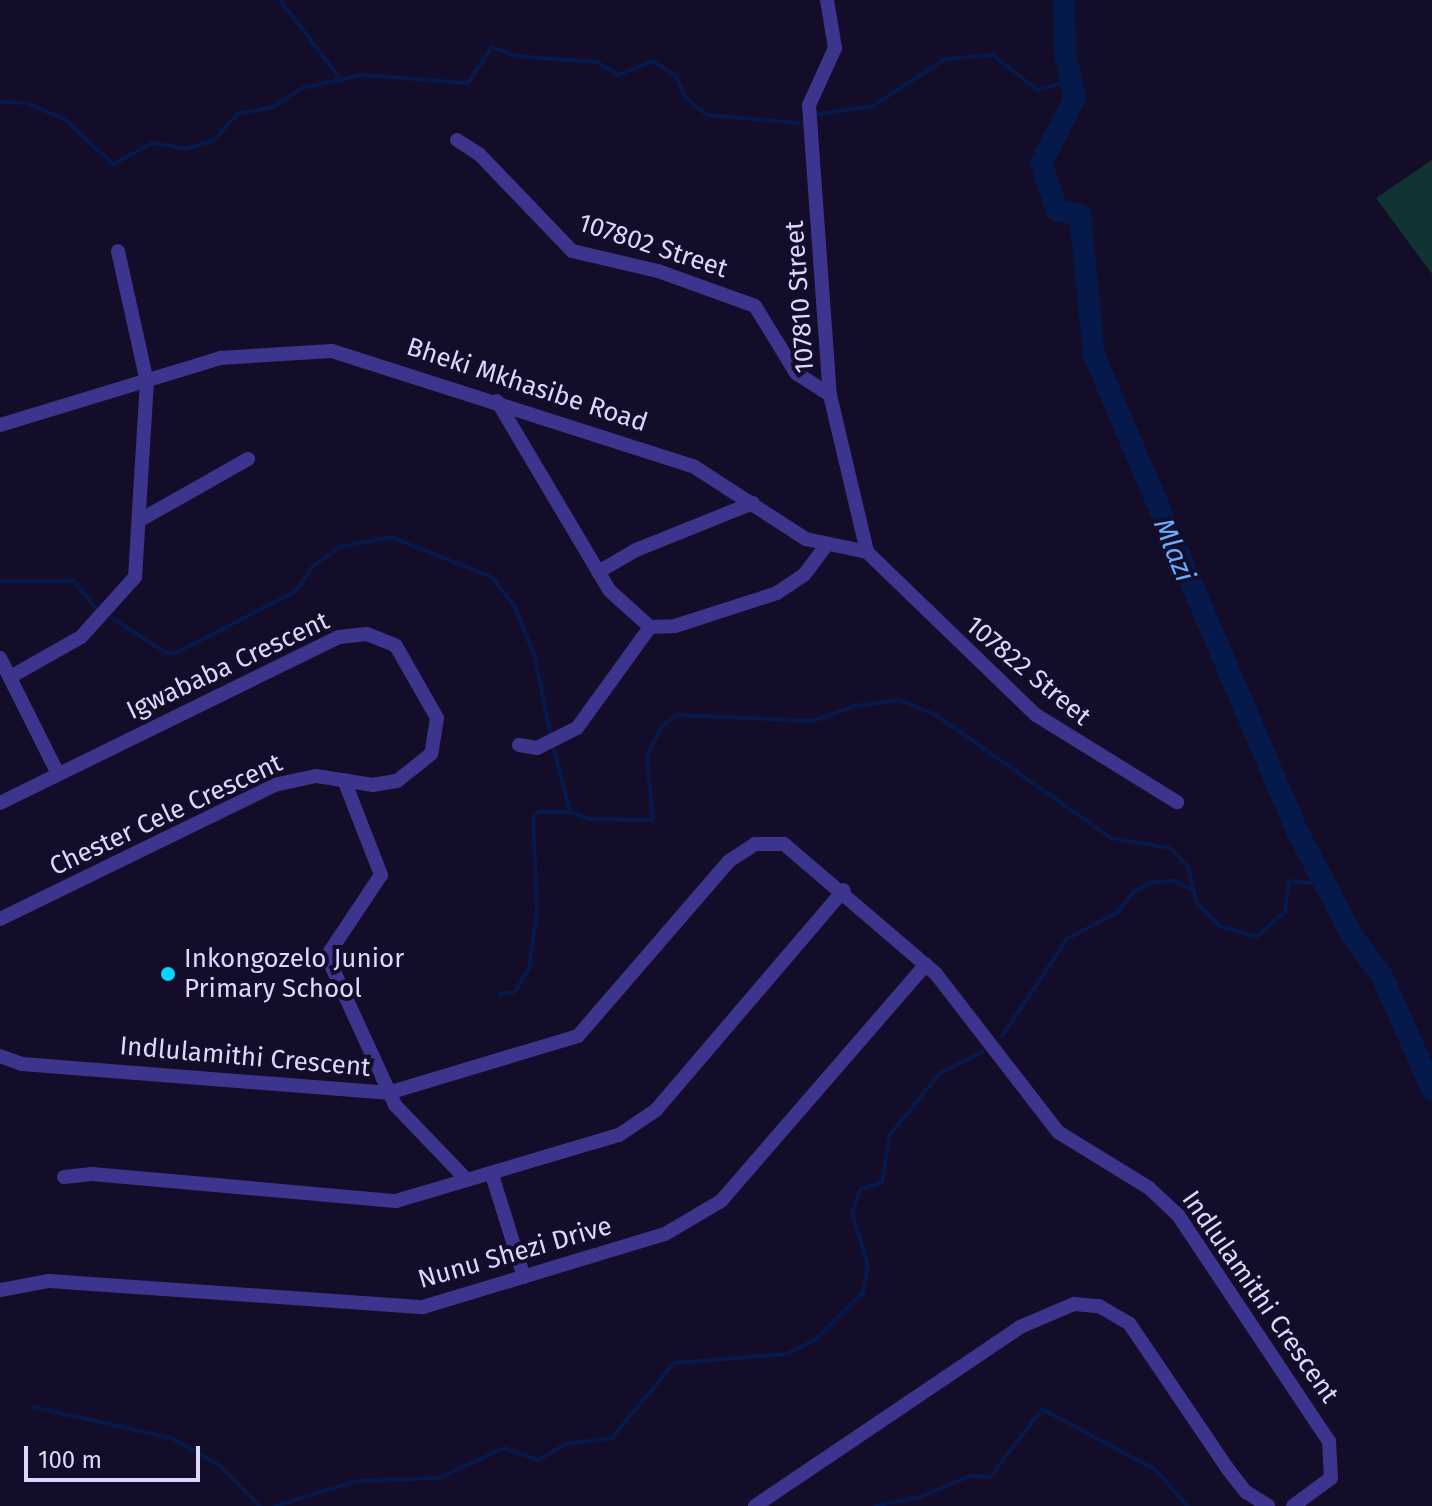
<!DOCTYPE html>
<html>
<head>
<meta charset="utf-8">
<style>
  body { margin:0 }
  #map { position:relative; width:1432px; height:1506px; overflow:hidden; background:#140d29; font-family:"Fira Sans",sans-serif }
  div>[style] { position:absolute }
  .green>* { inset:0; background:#103334 }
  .stream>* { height:4px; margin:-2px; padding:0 2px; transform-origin:2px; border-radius:2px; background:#051a4b }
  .river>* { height:22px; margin:-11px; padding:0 11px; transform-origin:11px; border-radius:11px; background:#051a4b }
  .minor>* { height:14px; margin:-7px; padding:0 7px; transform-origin:7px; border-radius:7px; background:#3d348d }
  .dots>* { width:22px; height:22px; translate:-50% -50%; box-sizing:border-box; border:4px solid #140d29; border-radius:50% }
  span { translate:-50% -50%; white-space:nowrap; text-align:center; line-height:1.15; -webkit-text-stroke:8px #140d29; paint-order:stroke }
  .street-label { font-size:26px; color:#ddd6ff }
  .poi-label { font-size:26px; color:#ddd6ff }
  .left { translate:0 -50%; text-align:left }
  .water-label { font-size:28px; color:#64adff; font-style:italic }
  .scale { position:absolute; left:24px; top:1446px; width:176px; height:36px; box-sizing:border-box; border:4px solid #ddd6ff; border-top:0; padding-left:10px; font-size:24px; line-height:28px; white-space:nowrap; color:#ddd6ff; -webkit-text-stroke:6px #140d29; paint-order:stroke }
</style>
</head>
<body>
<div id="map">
  <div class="green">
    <i style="clip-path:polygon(1432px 160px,1432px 274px,1376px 198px)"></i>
  </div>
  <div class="stream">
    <i style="left:280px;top:0;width:102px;rotate:52.6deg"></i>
    <i style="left:0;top:102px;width:26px;rotate:2deg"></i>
    <i style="left:26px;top:103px;width:41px;rotate:22.8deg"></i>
    <i style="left:64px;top:119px;width:67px;rotate:42.6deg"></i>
    <i style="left:113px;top:164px;width:45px;rotate:-27.7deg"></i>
    <i style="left:153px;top:143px;width:34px;rotate:10deg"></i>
    <i style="left:186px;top:149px;width:28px;rotate:-17deg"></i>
    <i style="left:213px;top:141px;width:36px;rotate:-48deg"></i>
    <i style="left:237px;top:114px;width:36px;rotate:-11deg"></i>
    <i style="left:272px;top:107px;width:36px;rotate:-32deg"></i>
    <i style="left:302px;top:88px;width:61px;rotate:-12.2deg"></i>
    <i style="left:362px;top:75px;width:106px;rotate:4.3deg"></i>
    <i style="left:468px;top:83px;width:43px;rotate:-56.3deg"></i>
    <i style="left:492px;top:47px;width:26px;rotate:21deg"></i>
    <i style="left:516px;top:56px;width:81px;rotate:4.2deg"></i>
    <i style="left:597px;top:62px;width:25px;rotate:32deg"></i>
    <i style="left:618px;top:75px;width:38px;rotate:-22deg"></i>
    <i style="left:653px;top:61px;width:27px;rotate:33deg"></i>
    <i style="left:676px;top:76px;width:23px;rotate:67deg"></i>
    <i style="left:685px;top:97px;width:28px;rotate:39deg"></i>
    <i style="left:707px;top:115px;width:93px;rotate:4.9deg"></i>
    <i style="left:814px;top:115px;width:60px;rotate:-8.7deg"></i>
    <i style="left:873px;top:106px;width:86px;rotate:-33.1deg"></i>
    <i style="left:945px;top:59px;width:48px;rotate:-4.8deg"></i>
    <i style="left:993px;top:55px;width:56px;rotate:38.5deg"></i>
    <i style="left:1037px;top:90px;width:35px;rotate:-16deg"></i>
    <i style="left:0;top:581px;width:74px"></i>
    <i style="left:74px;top:581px;width:36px;rotate:51deg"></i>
    <i style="left:112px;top:618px;width:64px;rotate:32.9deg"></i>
    <i style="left:166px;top:653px;width:10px"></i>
    <i style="left:176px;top:653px;width:135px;rotate:-27.3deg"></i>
    <i style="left:296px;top:591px;width:29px;rotate:-56deg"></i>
    <i style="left:312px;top:567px;width:34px;rotate:-36deg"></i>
    <i style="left:340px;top:547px;width:52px;rotate:-11.1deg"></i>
    <i style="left:391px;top:537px;width:109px;rotate:21.6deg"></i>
    <i style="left:492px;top:577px;width:36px;rotate:52deg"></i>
    <i style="left:514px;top:605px;width:56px;rotate:68deg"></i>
    <i style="left:535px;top:657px;width:81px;rotate:78.6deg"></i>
    <i style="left:553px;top:745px;width:69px;rotate:75.8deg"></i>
    <i style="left:570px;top:812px;width:20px;rotate:20deg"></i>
    <i style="left:589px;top:819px;width:64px;rotate:0.9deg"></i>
    <i style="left:653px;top:820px;width:66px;rotate:-95.2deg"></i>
    <i style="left:647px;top:754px;width:33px;rotate:-61deg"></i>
    <i style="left:663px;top:725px;width:18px;rotate:-34deg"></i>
    <i style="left:678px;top:715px;width:135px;rotate:2.5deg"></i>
    <i style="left:813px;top:721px;width:45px;rotate:-19.7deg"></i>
    <i style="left:855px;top:706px;width:44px;rotate:-7.8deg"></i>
    <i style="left:899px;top:700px;width:40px;rotate:22deg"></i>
    <i style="left:936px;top:715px;width:214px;rotate:35.1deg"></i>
    <i style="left:1111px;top:838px;width:60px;rotate:9.6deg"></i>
    <i style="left:1170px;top:848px;width:26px;rotate:47deg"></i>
    <i style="left:1188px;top:867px;width:37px;rotate:76deg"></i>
    <i style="left:1197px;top:903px;width:33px;rotate:45deg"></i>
    <i style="left:1220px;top:926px;width:38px;rotate:17deg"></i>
    <i style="left:1256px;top:937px;width:38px;rotate:-41deg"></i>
    <i style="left:1285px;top:912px;width:31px;rotate:-83deg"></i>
    <i style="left:1289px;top:881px;width:38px;rotate:5deg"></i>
    <i style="left:500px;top:994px;width:15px;rotate:-8deg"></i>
    <i style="left:515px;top:992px;width:28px;rotate:-60deg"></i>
    <i style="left:529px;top:968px;width:57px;rotate:-81.9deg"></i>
    <i style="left:537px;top:912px;width:94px;rotate:-92.4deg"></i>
    <i style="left:533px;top:818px;width:8px;rotate:-50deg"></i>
    <i style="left:538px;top:812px;width:32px"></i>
    <i style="left:1002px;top:1036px;width:117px;rotate:-56.2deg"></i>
    <i style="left:1067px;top:939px;width:58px;rotate:-27.9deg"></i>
    <i style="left:1118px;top:912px;width:25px;rotate:-53deg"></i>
    <i style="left:1133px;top:892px;width:22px;rotate:-27deg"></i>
    <i style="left:1153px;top:882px;width:22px;rotate:-3deg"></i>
    <i style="left:1175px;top:881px;width:21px;rotate:28deg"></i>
    <i style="left:33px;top:1407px;width:141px;rotate:12.7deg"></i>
    <i style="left:171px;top:1438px;width:54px;rotate:29deg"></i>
    <i style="left:218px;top:1464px;width:59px;rotate:45.7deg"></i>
    <i style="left:275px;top:1506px;width:86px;rotate:-17deg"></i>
    <i style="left:357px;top:1481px;width:82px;rotate:-2.1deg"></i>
    <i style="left:439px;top:1478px;width:72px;rotate:-24.8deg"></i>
    <i style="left:504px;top:1448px;width:37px;rotate:19deg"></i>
    <i style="left:539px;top:1460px;width:31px;rotate:-31deg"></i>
    <i style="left:566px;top:1444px;width:46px;rotate:-7.4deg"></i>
    <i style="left:612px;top:1438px;width:97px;rotate:-50.4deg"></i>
    <i style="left:674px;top:1363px;width:112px;rotate:-4.6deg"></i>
    <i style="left:786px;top:1354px;width:34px;rotate:-26deg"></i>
    <i style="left:817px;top:1339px;width:65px;rotate:-45deg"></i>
    <i style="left:863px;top:1293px;width:27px;rotate:-80deg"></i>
    <i style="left:868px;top:1266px;width:56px;rotate:-106.5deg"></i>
    <i style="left:852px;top:1212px;width:23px;rotate:-70deg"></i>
    <i style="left:860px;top:1190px;width:23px;rotate:-20deg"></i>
    <i style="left:882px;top:1182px;width:48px;rotate:-80.3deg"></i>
    <i style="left:890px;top:1135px;width:80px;rotate:-51.1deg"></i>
    <i style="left:940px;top:1073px;width:47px;rotate:-26.6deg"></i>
    <i style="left:875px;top:1506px;width:46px;rotate:-11.3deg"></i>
    <i style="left:920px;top:1497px;width:54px;rotate:-22.8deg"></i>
    <i style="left:970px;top:1476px;width:20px;rotate:3deg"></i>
    <i style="left:990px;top:1477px;width:86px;rotate:-52.6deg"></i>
    <i style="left:1042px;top:1409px;width:129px;rotate:28.2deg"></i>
    <i style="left:1156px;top:1470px;width:48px;rotate:49.3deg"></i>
  </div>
  <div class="river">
    <i style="left:1064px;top:0;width:54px;rotate:88.9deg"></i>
    <i style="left:1065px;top:54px;width:44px;rotate:76.9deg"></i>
    <i style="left:1075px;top:97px;width:74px;rotate:117.3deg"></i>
    <i style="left:1041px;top:163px;width:50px;rotate:71.2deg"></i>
    <i style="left:1057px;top:210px;width:24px;rotate:12deg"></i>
    <i style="left:1080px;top:215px;width:141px;rotate:84.3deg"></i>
    <i style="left:1094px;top:355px;width:520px;rotate:66.89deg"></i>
    <i style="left:1298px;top:833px;width:116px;rotate:62.3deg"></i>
    <i style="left:1352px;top:936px;width:50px;rotate:53.1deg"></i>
    <i style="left:1382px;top:976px;width:124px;rotate:66.1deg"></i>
  </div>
  <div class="minor">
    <i style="left:827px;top:0;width:49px;rotate:80.5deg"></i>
    <i style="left:835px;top:48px;width:63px;rotate:114.5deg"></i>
    <i style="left:809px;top:105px;width:291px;rotate:85.9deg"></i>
    <i style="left:830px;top:395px;width:161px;rotate:76.7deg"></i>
    <i style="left:867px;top:552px;width:235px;rotate:44deg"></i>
    <i style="left:1036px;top:715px;width:166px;rotate:31.7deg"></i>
    <i style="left:457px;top:140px;width:27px;rotate:33deg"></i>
    <i style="left:480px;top:155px;width:133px;rotate:46.2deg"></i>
    <i style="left:572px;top:251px;width:88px;rotate:13.1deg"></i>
    <i style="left:658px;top:271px;width:103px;rotate:19.8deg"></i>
    <i style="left:755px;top:306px;width:79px;rotate:58.5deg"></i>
    <i style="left:796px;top:373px;width:40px;rotate:32.9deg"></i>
    <i style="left:497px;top:401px;width:221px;rotate:59.3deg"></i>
    <i style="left:610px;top:591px;width:54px;rotate:42deg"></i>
    <i style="left:650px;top:627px;width:25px;rotate:-2deg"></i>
    <i style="left:675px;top:626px;width:107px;rotate:-17.9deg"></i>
    <i style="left:777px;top:593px;width:32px;rotate:-34deg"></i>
    <i style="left:804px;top:575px;width:35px;rotate:-53deg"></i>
    <i style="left:0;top:425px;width:230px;rotate:-16.9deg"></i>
    <i style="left:220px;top:358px;width:112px;rotate:-3.6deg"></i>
    <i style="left:332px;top:351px;width:379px;rotate:17.7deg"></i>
    <i style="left:693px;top:466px;width:135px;rotate:32.9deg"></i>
    <i style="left:806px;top:539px;width:62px;rotate:12deg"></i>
    <i style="left:142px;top:519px;width:122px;rotate:-29.5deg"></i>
    <i style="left:598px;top:572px;width:44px;rotate:-30.1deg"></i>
    <i style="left:636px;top:550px;width:126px;rotate:-21.9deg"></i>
    <i style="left:0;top:658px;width:130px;rotate:63.4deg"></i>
    <i style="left:12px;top:676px;width:79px;rotate:-29.5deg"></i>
    <i style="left:81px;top:637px;width:81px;rotate:-48deg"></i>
    <i style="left:135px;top:577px;width:195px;rotate:-86.5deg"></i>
    <i style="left:147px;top:382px;width:134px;rotate:-102.5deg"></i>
    <i style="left:519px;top:745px;width:18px;rotate:9deg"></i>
    <i style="left:537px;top:748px;width:45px;rotate:-26.6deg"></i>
    <i style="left:577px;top:728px;width:125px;rotate:-54.1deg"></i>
    <i style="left:344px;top:780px;width:102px;rotate:68.7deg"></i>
    <i style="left:381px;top:875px;width:94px;rotate:123.7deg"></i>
    <i style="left:329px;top:953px;width:12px;rotate:81deg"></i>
    <i style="left:331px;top:965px;width:154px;rotate:65.4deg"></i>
    <i style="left:395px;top:1105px;width:104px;rotate:46.2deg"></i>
    <i style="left:0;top:803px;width:377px;rotate:-26.1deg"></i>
    <i style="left:339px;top:637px;width:28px;rotate:-6deg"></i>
    <i style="left:367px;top:634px;width:31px;rotate:22deg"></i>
    <i style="left:396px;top:646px;width:83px;rotate:60.3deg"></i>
    <i style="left:437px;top:718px;width:36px;rotate:99deg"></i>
    <i style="left:431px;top:754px;width:43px;rotate:141.5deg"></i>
    <i style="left:397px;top:781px;width:24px;rotate:171deg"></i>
    <i style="left:373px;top:785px;width:58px;rotate:-171deg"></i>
    <i style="left:316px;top:776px;width:40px;rotate:168deg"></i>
    <i style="left:277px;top:784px;width:308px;rotate:154deg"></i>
    <i style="left:0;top:1056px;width:23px;rotate:20deg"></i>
    <i style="left:22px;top:1064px;width:367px;rotate:4.5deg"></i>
    <i style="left:388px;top:1093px;width:198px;rotate:-16.7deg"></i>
    <i style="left:578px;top:1036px;width:231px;rotate:-49.2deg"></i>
    <i style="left:729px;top:861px;width:31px;rotate:-33deg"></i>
    <i style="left:755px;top:844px;width:29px"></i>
    <i style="left:784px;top:844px;width:200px;rotate:40.5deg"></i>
    <i style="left:936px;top:974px;width:200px;rotate:52.3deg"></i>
    <i style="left:1058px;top:1132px;width:107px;rotate:31.6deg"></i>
    <i style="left:1149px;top:1188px;width:40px;rotate:43deg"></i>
    <i style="left:1178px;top:1215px;width:272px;rotate:56.3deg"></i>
    <i style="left:1329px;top:1441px;width:37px;rotate:87deg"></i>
    <i style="left:1331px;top:1478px;width:47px;rotate:143.6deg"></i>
    <i style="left:492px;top:1175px;width:107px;rotate:72.6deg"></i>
    <i style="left:64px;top:1177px;width:28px;rotate:-6deg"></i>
    <i style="left:92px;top:1174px;width:305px;rotate:5.1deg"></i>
    <i style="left:396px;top:1201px;width:233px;rotate:-16.5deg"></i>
    <i style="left:619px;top:1135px;width:45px;rotate:-34deg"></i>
    <i style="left:656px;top:1110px;width:289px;rotate:-49.5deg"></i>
    <i style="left:0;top:1290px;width:50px;rotate:-10.4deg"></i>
    <i style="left:49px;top:1281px;width:375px;rotate:4deg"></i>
    <i style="left:423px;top:1307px;width:253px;rotate:-16.8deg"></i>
    <i style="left:665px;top:1234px;width:65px;rotate:-30.5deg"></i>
    <i style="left:721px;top:1201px;width:313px;rotate:-49.1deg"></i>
    <i style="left:755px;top:1506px;width:320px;rotate:-34deg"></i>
    <i style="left:1020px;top:1327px;width:59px;rotate:-23.1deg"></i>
    <i style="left:1074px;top:1304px;width:25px;rotate:5deg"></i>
    <i style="left:1099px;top:1306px;width:34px;rotate:30deg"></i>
    <i style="left:1129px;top:1323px;width:175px;rotate:55.9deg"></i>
    <i style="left:1227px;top:1468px;width:31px;rotate:52deg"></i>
    <i style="left:1246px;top:1492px;width:26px;rotate:32deg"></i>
  </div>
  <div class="dots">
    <i style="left:168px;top:974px;background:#02d5ff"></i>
  </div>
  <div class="street-label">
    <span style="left:653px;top:246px;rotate:18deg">107802 Street</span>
    <span style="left:800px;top:297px;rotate:-94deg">107810 Street</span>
    <span style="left:527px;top:385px;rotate:18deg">Bheki Mkhasibe Road</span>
    <span style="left:228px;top:666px;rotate:-25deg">Igwababa Crescent</span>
    <span style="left:1028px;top:671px;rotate:40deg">107822 Street</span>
    <span style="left:166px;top:815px;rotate:-25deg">Chester Cele Crescent</span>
    <span style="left:245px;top:1057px;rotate:5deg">Indlulamithi Crescent</span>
    <span style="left:515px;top:1253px;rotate:-16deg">Nunu Shezi Drive</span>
    <span style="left:1260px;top:1297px;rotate:55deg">Indlulamithi Crescent</span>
  </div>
  <div class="poi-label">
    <span class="left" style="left:184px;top:974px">Inkongozelo Junior<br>Primary School</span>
  </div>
  <div class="water-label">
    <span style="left:1174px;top:550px;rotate:68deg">Mlazi</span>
  </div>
  <div class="scale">100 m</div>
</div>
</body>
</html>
